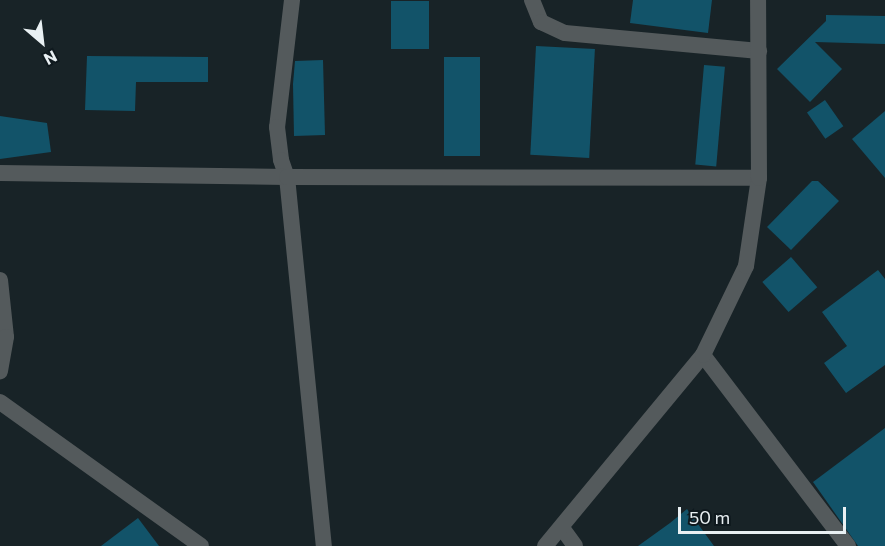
<!DOCTYPE html>
<html>
<head>
<meta charset="utf-8">
<style>
  body { margin:0 }
  #map { position:relative; width:885px; height:546px; overflow:hidden; background:#182327; font-family:Commissioner,sans-serif }
  div>[style] { position:absolute }
  .building>* { inset:0; background:#125369; transform-origin:0 0 }
  .minor>* { height:16px; margin:-8px; padding:0 8px; transform-origin:8px; border-radius:8px; background:#545a5c }
  .tertiary>* { height:16px; margin:-8px; padding:0 8px; transform-origin:8px; border-radius:8px; background:#545a5c }
  span { translate:-50% -50%; white-space:nowrap; text-align:center; line-height:1.15; -webkit-text-stroke:4.5px #0f191e; paint-order:stroke }
  .north { position:absolute; left:12px; top:12px; width:60px; height:60px; -webkit-text-stroke:4px #0f191e; paint-order:stroke; rotate:152deg; font-size:16px; font-weight:700; line-height:24px; text-align:center; color:#e9f0f3 }
  .north::after { content:''; display:block; margin:auto; width:21px; height:27px; background:#e9f0f3; clip-path:polygon(50% 0,100% 100%,50% 72%,0 100%) }
  .scale { position:absolute; left:678px; top:507px; width:168px; height:27px; box-sizing:border-box; border:3px solid #e9f0f3; border-top:0; padding-left:8px; font-size:18px; line-height:21px; white-space:nowrap; color:#e9f0f3; -webkit-text-stroke:4px #0f191e; paint-order:stroke }
</style>
</head>
<body>
<div id="map">
  <div class="building">
    <i style="clip-path:polygon(633px 0,712px 0,708px 33px,630px 23px)"></i>
    <i style="left:391px;top:1px;width:38px;height:48px"></i>
    <i style="clip-path:polygon(826px 15px,885px 16px,885px 44px,815px 42px,842px 69px,810px 102px,777px 69px,826px 21px)"></i>
    <i style="left:536px;top:46px;width:59px;height:109px;rotate:3deg"></i>
    <i style="clip-path:polygon(87px 56px,208px 57px,208px 82px,136px 82px,135px 111px,85px 110px)"></i>
    <i style="left:444px;top:57px;width:36px;height:99px"></i>
    <i style="clip-path:polygon(323px 60px,325px 135px,294px 136px,293px 84px,295px 61px)"></i>
    <i style="left:704px;top:65px;width:21px;height:100px;rotate:5deg"></i>
    <i style="left:825px;top:100px;width:32px;height:22px;rotate:55deg"></i>
    <i style="clip-path:polygon(885px 111px,885px 178px,852px 139px)"></i>
    <i style="clip-path:polygon(0 116px,47px 123px,51px 152px,0 159px)"></i>
    <i style="clip-path:polygon(812px 181px,818px 181px,839px 201px,791px 250px,767px 227px)"></i>
    <i style="left:791px;top:257px;width:40px;height:38px;rotate:49deg"></i>
    <i style="clip-path:polygon(878px 270px,885px 279px,885px 365px,846px 393px,824px 363px,847px 346px,822px 312px)"></i>
    <i style="clip-path:polygon(885px 428px,885px 546px,858px 546px,813px 482px)"></i>
    <i style="clip-path:polygon(687px 509px,714px 546px,638px 546px,670px 523px)"></i>
    <i style="clip-path:polygon(138px 518px,159px 546px,101px 546px)"></i>
  </div>
  <div class="minor">
    <i style="left:292px;top:0;width:128px;rotate:96.7deg"></i>
    <i style="left:277px;top:127px;width:33px;rotate:83deg"></i>
    <i style="left:281px;top:160px;width:18px;rotate:71deg"></i>
    <i style="left:287px;top:177px;width:371px;rotate:84.3deg"></i>
    <i style="left:532px;top:0;width:24px;rotate:68deg"></i>
    <i style="left:541px;top:22px;width:26px;rotate:25deg"></i>
    <i style="left:565px;top:33px;width:195px;rotate:5.3deg"></i>
    <i style="left:0;top:173px;width:287px;rotate:0.8deg"></i>
    <i style="left:287px;top:177px;width:472px;rotate:0.1deg"></i>
    <i style="left:0;top:280px;width:57px;rotate:84deg"></i>
    <i style="left:6px;top:337px;width:35px;rotate:100deg"></i>
    <i style="left:703px;top:355px;width:240px;rotate:52.8deg"></i>
    <i style="left:0;top:402px;width:247px;rotate:35.6deg"></i>
    <i style="left:562px;top:528px;width:22px;rotate:54deg"></i>
  </div>
  <div class="tertiary">
    <i style="left:545px;top:546px;width:248px;rotate:-50.4deg"></i>
    <i style="left:703px;top:355px;width:99px;rotate:-64.2deg"></i>
    <i style="left:746px;top:266px;width:89px;rotate:-81.6deg"></i>
    <i style="left:759px;top:178px;width:178px;rotate:-90.3deg"></i>
  </div>
  <div class="north">N</div>
  <div class="scale">50 m</div>
</div>
</body>
</html>
